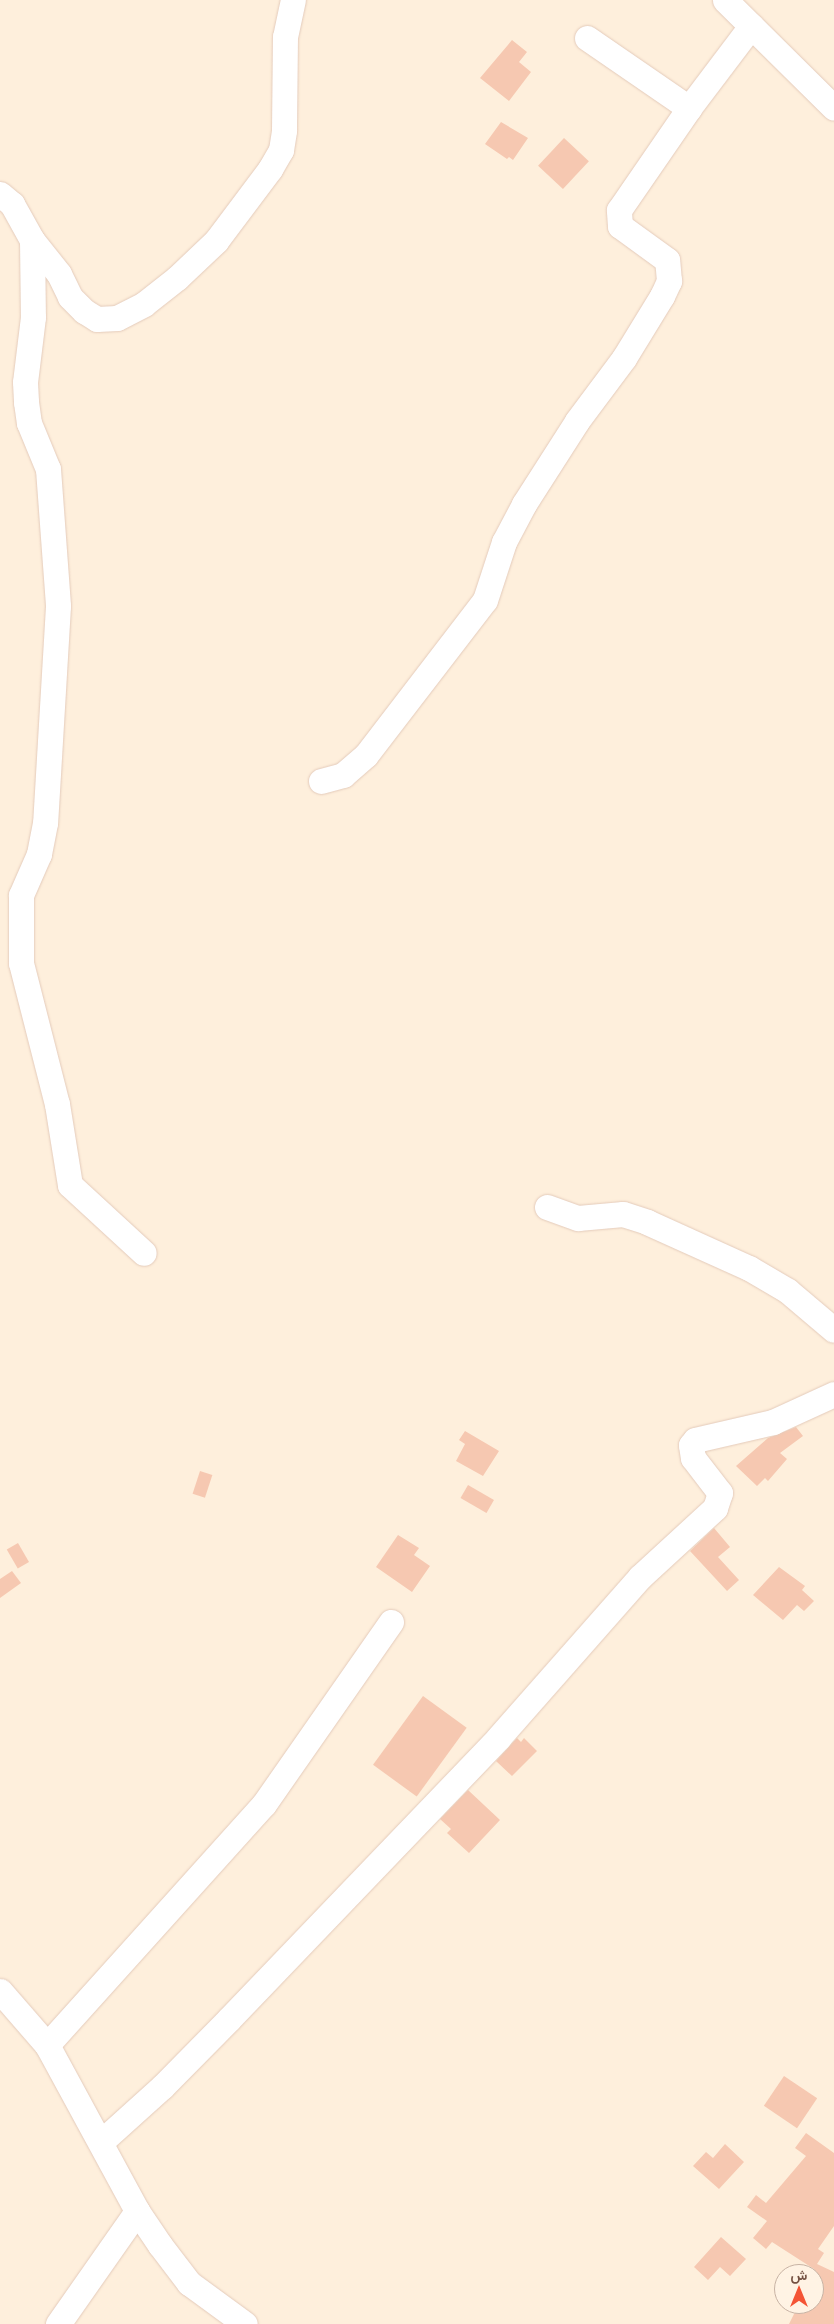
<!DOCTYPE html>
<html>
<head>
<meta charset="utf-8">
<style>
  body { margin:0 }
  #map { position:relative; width:834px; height:2324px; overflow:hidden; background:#feefdc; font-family:"Golos Text",Vazirmatn,sans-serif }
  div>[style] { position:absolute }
  .building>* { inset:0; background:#f6c8b1; transform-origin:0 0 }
  .roads { filter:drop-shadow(0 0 1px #e4cbbb) drop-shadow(0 0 1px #e4cbbb) }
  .minor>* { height:25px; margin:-12.5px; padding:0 12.5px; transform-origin:12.5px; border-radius:12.5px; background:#fff }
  span { translate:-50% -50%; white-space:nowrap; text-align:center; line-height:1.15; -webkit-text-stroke:4.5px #fff3e4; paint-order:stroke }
  .north { position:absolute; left:774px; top:2264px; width:50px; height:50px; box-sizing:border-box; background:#fff3e4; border:1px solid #c8b3a4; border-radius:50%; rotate:0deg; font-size:14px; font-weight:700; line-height:20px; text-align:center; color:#755243 }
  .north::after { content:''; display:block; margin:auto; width:18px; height:22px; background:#f45435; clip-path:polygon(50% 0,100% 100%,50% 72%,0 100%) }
</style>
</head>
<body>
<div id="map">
  <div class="building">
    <i style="clip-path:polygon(512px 40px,527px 52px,519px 62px,531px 72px,509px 101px,480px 78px)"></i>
    <i style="clip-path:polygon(501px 122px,528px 138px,513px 160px,509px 157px,507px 159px,485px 144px)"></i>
    <i style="left:564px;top:138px;width:34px;height:38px;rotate:43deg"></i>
    <i style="clip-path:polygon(796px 1427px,803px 1436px,780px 1453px,787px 1459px,768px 1481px,765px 1478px,757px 1486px,736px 1466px,768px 1438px)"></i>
    <i style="clip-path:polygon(465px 1431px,499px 1451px,483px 1476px,456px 1461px,465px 1444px,459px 1440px)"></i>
    <i style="left:200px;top:1471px;width:13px;height:24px;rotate:18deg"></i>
    <i style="left:468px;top:1485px;width:30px;height:15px;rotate:30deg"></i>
    <i style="clip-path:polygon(714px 1528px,730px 1547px,718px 1557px,739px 1580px,727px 1591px,690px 1551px)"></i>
    <i style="clip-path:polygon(398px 1535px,419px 1548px,414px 1555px,430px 1566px,412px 1592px,376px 1567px)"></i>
    <i style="left:18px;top:1543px;width:22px;height:13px;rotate:60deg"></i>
    <i style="clip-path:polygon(779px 1567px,805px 1586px,802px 1590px,814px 1601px,804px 1611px,797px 1605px,783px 1620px,753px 1595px)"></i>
    <i style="clip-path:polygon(12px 1571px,21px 1583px,0 1598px,0 1579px)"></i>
    <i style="left:423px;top:1696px;width:54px;height:85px;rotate:36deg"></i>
    <i style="clip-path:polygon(517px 1738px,521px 1742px,524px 1738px,537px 1751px,512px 1776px,496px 1761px)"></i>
    <i style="clip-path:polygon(468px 1790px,500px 1820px,469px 1853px,447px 1833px,451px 1829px,440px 1819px)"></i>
    <i style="left:784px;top:2076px;width:40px;height:36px;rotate:34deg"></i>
    <i style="clip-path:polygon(806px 2133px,834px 2153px,834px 2226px,818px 2249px,824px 2253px,817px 2264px,834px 2272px,834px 2324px,789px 2324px,799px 2304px,814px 2304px,814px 2269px,772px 2242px,766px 2249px,753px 2238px,767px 2221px,747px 2207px,756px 2195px,766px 2203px,806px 2156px,795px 2148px)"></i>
    <i style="clip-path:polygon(725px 2144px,744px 2162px,719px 2189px,693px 2166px,706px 2152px,713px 2158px)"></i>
    <i style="clip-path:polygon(721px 2237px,746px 2259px,730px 2276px,720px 2267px,708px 2280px,694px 2267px)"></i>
  </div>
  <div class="roads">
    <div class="minor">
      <i style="left:725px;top:0;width:153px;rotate:44.7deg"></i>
      <i style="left:587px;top:38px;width:124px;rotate:34.5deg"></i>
      <i style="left:0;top:194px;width:16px;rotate:40deg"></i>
      <i style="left:12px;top:204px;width:41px;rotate:60.9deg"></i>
      <i style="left:32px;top:240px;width:77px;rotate:89.3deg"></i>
      <i style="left:33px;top:317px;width:65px;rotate:97deg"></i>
      <i style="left:25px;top:382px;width:20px;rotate:87deg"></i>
      <i style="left:26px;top:402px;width:21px;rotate:82deg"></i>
      <i style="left:29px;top:423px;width:50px;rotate:67.6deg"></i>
      <i style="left:48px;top:469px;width:137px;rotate:85.8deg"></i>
      <i style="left:58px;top:606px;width:217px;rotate:93.4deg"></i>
      <i style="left:45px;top:823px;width:32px;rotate:101deg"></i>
      <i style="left:39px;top:854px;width:45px;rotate:113.7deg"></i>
      <i style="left:21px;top:895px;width:68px;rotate:90deg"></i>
      <i style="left:21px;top:963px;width:146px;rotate:75.7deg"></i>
      <i style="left:57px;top:1104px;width:82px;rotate:80.9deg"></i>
      <i style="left:70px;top:1185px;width:100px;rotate:42.6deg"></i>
      <i style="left:32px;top:240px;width:43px;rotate:51.5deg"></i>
      <i style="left:59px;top:274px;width:25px;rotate:64deg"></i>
      <i style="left:70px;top:297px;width:20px;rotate:45deg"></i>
      <i style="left:84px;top:311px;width:15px;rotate:32deg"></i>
      <i style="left:97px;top:319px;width:20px;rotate:-3deg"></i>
      <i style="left:117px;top:318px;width:30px;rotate:-27deg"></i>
      <i style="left:144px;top:304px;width:42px;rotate:-38.2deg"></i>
      <i style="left:177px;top:278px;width:54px;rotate:-43.5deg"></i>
      <i style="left:216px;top:241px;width:90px;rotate:-53.1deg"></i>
      <i style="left:270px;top:169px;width:22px;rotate:-60deg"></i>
      <i style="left:281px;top:150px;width:20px;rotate:-81deg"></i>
      <i style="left:284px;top:130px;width:93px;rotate:-89.4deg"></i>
      <i style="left:285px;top:37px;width:38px;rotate:-78deg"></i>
      <i style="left:321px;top:781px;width:23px;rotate:-15deg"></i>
      <i style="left:343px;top:775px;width:30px;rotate:-41deg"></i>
      <i style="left:366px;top:755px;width:195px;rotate:-52.5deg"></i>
      <i style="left:485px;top:600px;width:61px;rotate:-71.9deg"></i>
      <i style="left:504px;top:542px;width:43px;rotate:-62.2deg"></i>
      <i style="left:524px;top:504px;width:98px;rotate:-57.4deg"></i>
      <i style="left:577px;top:421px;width:79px;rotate:-53.3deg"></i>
      <i style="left:624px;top:358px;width:73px;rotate:-58.5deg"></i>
      <i style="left:662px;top:296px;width:17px;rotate:-65deg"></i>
      <i style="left:669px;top:281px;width:21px;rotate:-95deg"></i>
      <i style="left:667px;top:260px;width:58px;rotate:-144.1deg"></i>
      <i style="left:620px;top:226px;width:16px;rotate:-94deg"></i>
      <i style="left:619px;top:210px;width:124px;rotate:-55.5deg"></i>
      <i style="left:689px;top:108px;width:103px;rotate:-52.9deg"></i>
      <i style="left:547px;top:1207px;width:33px;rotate:20deg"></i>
      <i style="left:578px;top:1218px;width:45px;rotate:-5.1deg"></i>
      <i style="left:623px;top:1214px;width:25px;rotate:18deg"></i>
      <i style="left:647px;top:1222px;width:112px;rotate:24.3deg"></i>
      <i style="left:749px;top:1268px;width:45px;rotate:30.5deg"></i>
      <i style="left:788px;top:1291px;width:60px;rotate:40.3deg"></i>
      <i style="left:0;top:1991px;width:72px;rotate:49deg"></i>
      <i style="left:47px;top:2045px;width:189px;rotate:61.5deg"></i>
      <i style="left:137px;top:2211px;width:41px;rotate:55.9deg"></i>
      <i style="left:160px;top:2245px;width:48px;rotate:52.7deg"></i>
      <i style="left:189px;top:2283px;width:69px;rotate:36.2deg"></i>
      <i style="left:47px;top:2045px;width:324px;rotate:-48deg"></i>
      <i style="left:264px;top:1804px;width:222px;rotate:-55.1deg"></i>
      <i style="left:102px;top:2141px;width:81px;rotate:-42deg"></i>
      <i style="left:162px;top:2087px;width:95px;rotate:-45.4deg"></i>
      <i style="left:229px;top:2019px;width:390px;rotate:-46.2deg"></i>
      <i style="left:499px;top:1737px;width:213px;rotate:-48.6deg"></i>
      <i style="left:640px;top:1577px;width:102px;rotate:-42.6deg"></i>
      <i style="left:715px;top:1508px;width:16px;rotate:-72deg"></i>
      <i style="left:720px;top:1493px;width:44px;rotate:-127.6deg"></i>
      <i style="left:693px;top:1458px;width:13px;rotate:-99deg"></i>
      <i style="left:691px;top:1445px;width:6px;rotate:-51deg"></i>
      <i style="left:695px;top:1440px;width:80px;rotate:-13deg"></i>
      <i style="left:773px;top:1422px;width:67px;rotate:-24.7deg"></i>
      <i style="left:58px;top:2324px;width:138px;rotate:-55deg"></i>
    </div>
  </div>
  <div class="north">ش</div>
</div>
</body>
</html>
